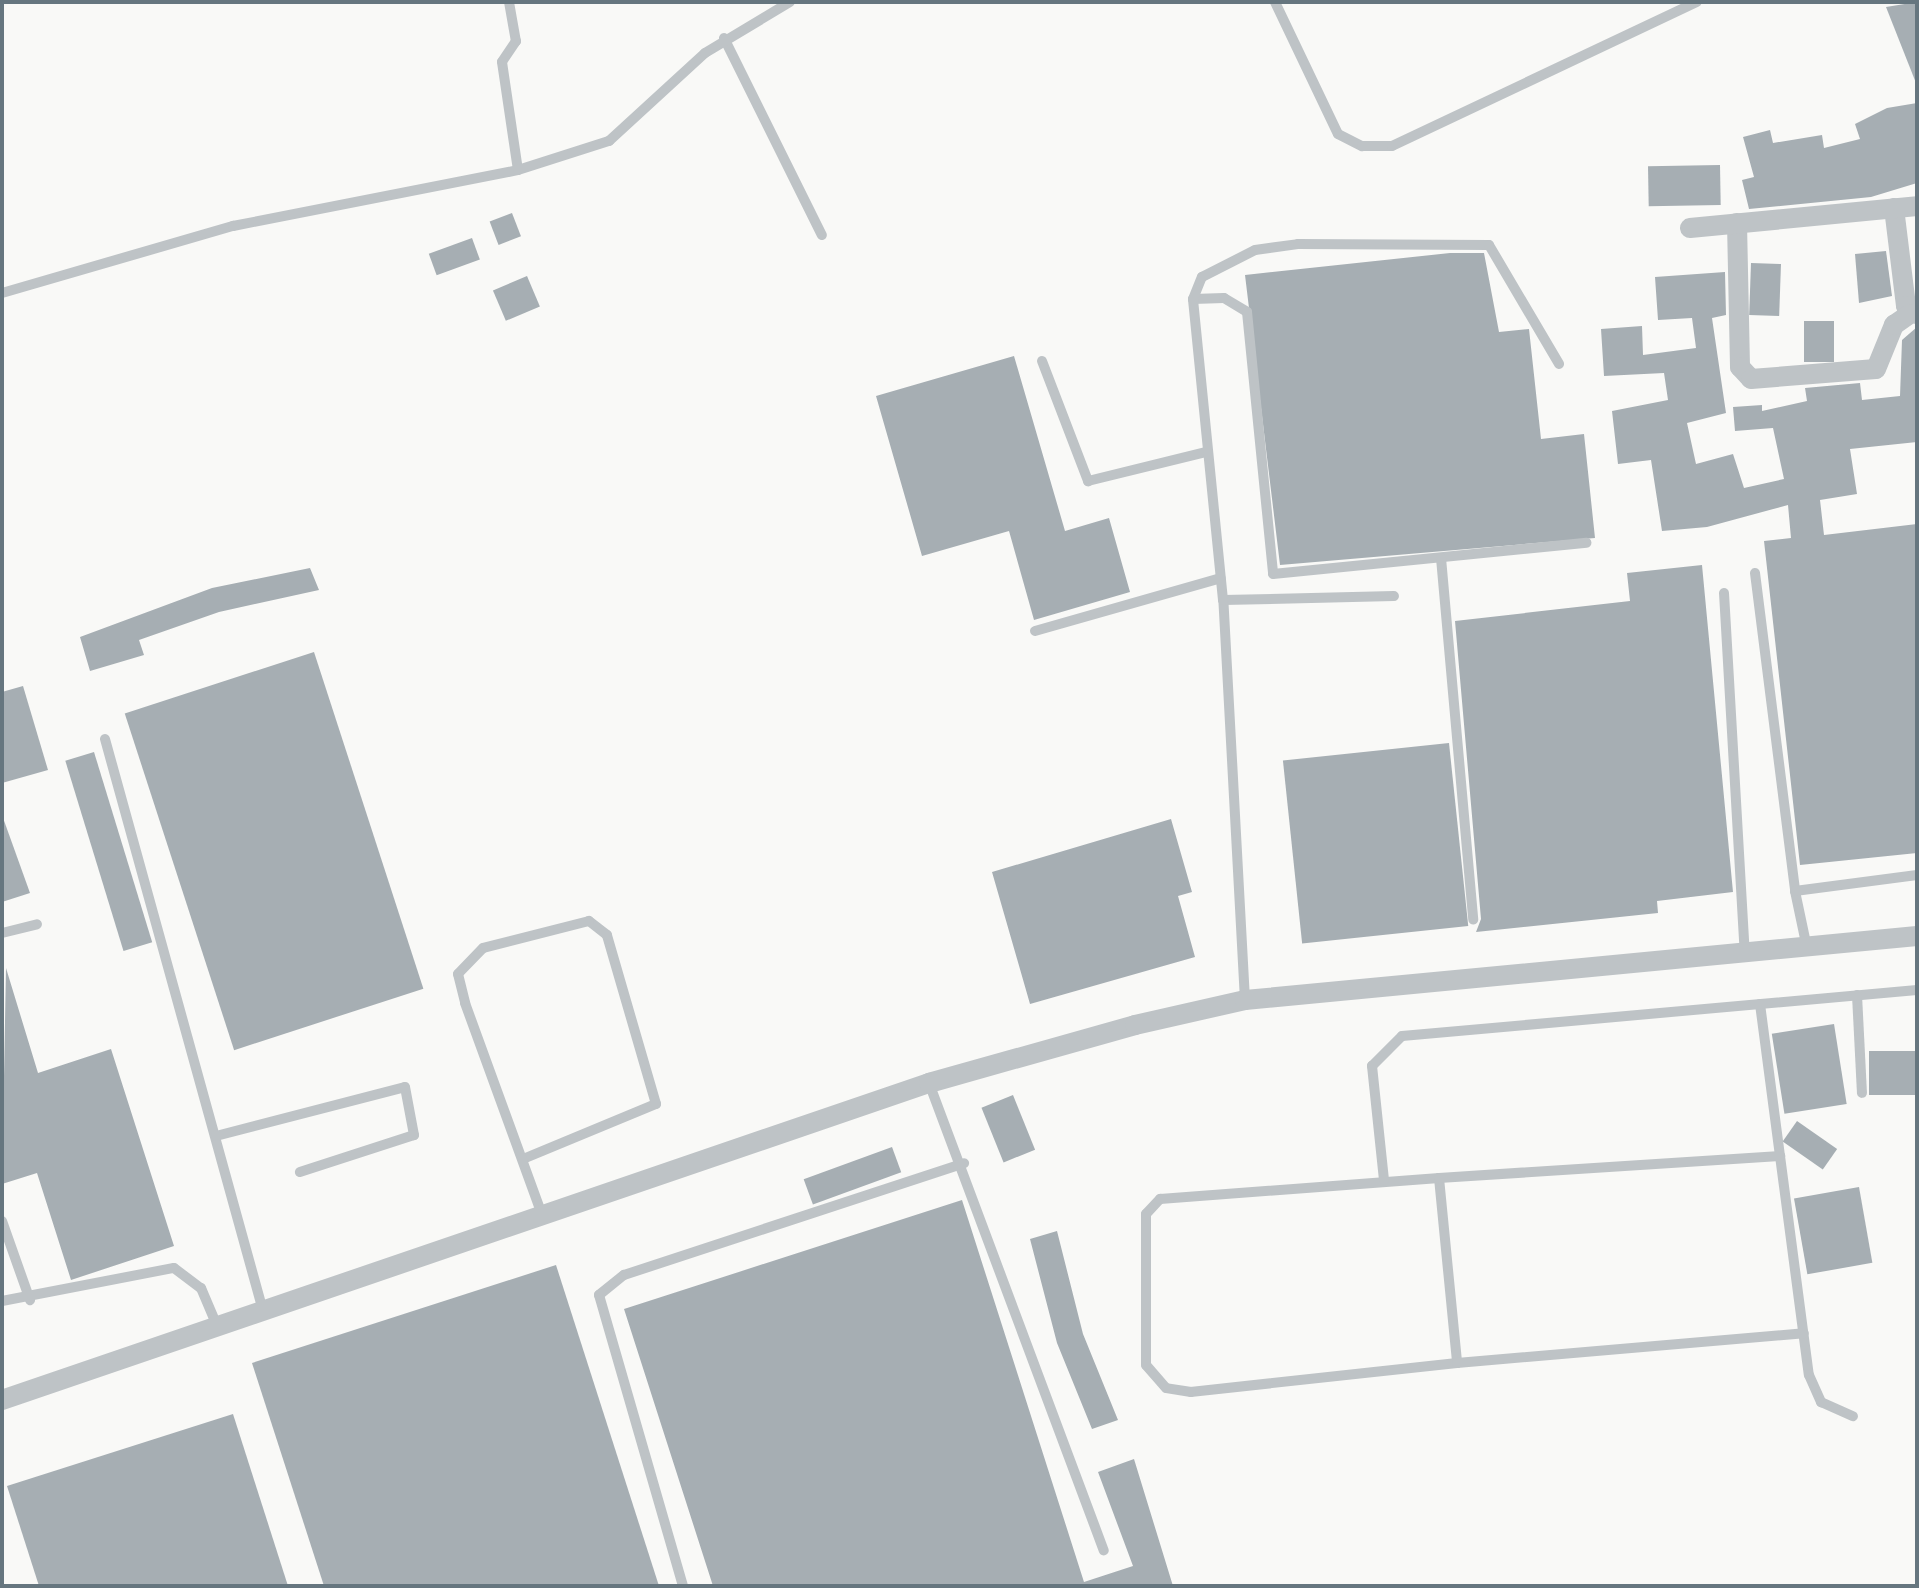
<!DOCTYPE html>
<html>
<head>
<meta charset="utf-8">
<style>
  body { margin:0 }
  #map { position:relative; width:1919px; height:1588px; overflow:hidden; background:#f9f9f7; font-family:"Open Sans",sans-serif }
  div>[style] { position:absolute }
  .building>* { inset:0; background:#a6aeb3; transform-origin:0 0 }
  .service>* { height:10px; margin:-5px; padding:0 5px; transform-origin:5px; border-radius:5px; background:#bec3c6 }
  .minor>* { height:20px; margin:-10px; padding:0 10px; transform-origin:10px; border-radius:10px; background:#bec3c6 }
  span { translate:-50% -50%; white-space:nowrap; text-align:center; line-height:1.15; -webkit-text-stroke:8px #fff; paint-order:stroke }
  .frame { position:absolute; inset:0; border:4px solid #66767f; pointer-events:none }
</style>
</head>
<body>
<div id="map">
  <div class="building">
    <i style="clip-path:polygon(1917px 2px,1917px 82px,1916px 83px,1886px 7px)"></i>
    <i style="clip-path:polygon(1917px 103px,1917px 183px,1871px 197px,1749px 209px,1742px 180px,1754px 177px,1743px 137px,1770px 130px,1773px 143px,1822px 135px,1824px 148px,1860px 139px,1855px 124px,1887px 108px)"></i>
    <i style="left:1720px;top:165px;width:40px;height:72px;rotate:89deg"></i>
    <i style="left:512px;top:213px;width:25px;height:24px;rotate:69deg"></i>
    <i style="left:472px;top:238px;width:23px;height:46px;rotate:70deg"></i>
    <i style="clip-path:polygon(1886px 251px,1892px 296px,1859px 303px,1855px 254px)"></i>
    <i style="clip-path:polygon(1450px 253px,1484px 253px,1499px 332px,1529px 329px,1541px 439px,1584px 434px,1595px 538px,1280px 565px,1245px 275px)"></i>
    <i style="left:1751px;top:263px;width:30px;height:52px;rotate:2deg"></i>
    <i style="clip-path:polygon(1725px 272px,1726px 315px,1712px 318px,1726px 413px,1687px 423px,1696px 464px,1733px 454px,1744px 488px,1784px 479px,1773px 428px,1735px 431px,1733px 407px,1762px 405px,1762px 411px,1807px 401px,1805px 388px,1860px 383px,1862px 400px,1900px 396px,1902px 340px,1917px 327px,1917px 442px,1850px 449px,1857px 494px,1820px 500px,1824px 535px,1917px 524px,1917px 853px,1800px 865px,1764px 541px,1791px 538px,1788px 505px,1707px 527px,1662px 531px,1651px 460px,1618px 464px,1612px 411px,1668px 400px,1664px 373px,1604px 376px,1601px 329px,1642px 326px,1643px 355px,1696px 348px,1692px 318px,1658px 320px,1655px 277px)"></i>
    <i style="left:527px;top:276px;width:33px;height:37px;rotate:67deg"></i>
    <i style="left:1804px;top:321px;width:30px;height:41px"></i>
    <i style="clip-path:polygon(1014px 356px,1065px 531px,1109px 518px,1130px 592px,1034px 620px,1009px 531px,922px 556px,876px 396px)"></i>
    <i style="clip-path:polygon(1702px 565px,1733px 892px,1657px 901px,1658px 913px,1476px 932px,1481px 919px,1455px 621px,1630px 601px,1627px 573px)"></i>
    <i style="clip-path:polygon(310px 568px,319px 590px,219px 612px,139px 640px,144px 655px,90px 671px,80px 637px,212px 588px)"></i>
    <i style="left:314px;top:652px;width:354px;height:199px;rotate:72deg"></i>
    <i style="clip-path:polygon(23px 686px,48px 770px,2px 783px,2px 692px)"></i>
    <i style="left:1449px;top:743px;width:184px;height:167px;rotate:84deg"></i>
    <i style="left:94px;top:752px;width:199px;height:30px;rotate:73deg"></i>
    <i style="clip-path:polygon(2px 815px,30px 893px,2px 902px)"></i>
    <i style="clip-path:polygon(1171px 819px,1192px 892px,1178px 896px,1195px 957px,1030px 1004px,992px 872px)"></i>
    <i style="clip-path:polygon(6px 968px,38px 1073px,111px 1049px,174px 1246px,71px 1280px,37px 1173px,2px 1184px)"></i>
    <i style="left:1834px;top:1024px;width:81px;height:63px;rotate:81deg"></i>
    <i style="left:1917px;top:1051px;width:44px;height:48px;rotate:90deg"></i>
    <i style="left:1013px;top:1095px;width:59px;height:34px;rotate:68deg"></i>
    <i style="left:1797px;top:1121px;width:49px;height:25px;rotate:35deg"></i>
    <i style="left:892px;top:1147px;width:27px;height:94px;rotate:70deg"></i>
    <i style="left:1859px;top:1187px;width:77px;height:66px;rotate:80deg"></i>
    <i style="clip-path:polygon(962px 1200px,1084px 1582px,1133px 1566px,1098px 1472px,1134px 1459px,1173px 1586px,713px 1586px,624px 1309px)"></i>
    <i style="clip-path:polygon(1057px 1231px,1083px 1334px,1118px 1420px,1092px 1429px,1057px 1343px,1030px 1239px)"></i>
    <i style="clip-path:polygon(556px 1265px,659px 1586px,324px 1586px,252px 1363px)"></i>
    <i style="clip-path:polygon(233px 1414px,288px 1586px,39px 1586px,7px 1486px)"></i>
  </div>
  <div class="service">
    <i style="left:509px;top:2px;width:40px;rotate:80deg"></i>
    <i style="left:516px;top:41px;width:25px;rotate:124deg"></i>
    <i style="left:502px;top:62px;width:109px;rotate:81.6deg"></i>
    <i style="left:1275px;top:2px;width:146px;rotate:64.5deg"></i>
    <i style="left:1338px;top:134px;width:27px;rotate:27deg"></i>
    <i style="left:1362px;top:146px;width:30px"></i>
    <i style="left:1392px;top:146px;width:337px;rotate:-25.3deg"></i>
    <i style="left:724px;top:38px;width:220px;rotate:63.6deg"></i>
    <i style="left:2px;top:293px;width:241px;rotate:-16.2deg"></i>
    <i style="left:233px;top:226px;width:290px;rotate:-11.1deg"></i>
    <i style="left:518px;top:170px;width:96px;rotate:-17.7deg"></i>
    <i style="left:609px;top:141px;width:130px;rotate:-42.5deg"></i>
    <i style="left:705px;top:53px;width:99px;rotate:-31deg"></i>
    <i style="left:1193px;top:299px;width:31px;rotate:-2deg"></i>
    <i style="left:1224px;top:298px;width:27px;rotate:31deg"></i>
    <i style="left:1247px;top:312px;width:263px;rotate:84.3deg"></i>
    <i style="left:1273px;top:574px;width:315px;rotate:-5.7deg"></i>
    <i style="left:1042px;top:361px;width:129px;rotate:69deg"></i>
    <i style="left:1088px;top:481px;width:122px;rotate:-13.8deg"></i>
    <i style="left:1441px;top:558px;width:363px;rotate:84.9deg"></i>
    <i style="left:1755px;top:573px;width:321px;rotate:82.8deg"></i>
    <i style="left:1724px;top:593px;width:362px;rotate:86.7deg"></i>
    <i style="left:1223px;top:600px;width:171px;rotate:-1.3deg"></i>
    <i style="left:1035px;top:631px;width:193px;rotate:-15.9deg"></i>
    <i style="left:105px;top:739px;width:589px;rotate:74.55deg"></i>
    <i style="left:2px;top:933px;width:36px;rotate:-14deg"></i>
    <i style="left:1807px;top:948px;width:58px;rotate:-101.9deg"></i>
    <i style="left:1795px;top:891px;width:123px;rotate:-7.5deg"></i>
    <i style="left:1857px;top:995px;width:98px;rotate:87.1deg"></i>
    <i style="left:1245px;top:1000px;width:401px;rotate:-93.1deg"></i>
    <i style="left:1223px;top:600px;width:302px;rotate:-95.7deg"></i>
    <i style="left:1193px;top:299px;width:24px;rotate:-68deg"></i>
    <i style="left:1202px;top:277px;width:59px;rotate:-27deg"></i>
    <i style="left:1255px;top:250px;width:43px;rotate:-7.9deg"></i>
    <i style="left:1298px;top:244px;width:191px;rotate:0.3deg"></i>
    <i style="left:1489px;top:245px;width:138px;rotate:59.5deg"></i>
    <i style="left:1760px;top:1004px;width:374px;rotate:82.5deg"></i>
    <i style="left:1809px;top:1375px;width:30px;rotate:66deg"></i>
    <i style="left:1821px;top:1402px;width:35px;rotate:24deg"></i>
    <i style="left:929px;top:1083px;width:499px;rotate:69.5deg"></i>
    <i style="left:216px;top:1136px;width:195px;rotate:-14.5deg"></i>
    <i style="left:405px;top:1087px;width:49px;rotate:79.4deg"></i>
    <i style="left:414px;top:1135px;width:120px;rotate:162deg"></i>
    <i style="left:523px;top:1159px;width:144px;rotate:-22.5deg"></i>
    <i style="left:656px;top:1104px;width:176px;rotate:-106.2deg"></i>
    <i style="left:607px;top:935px;width:23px;rotate:-142deg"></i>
    <i style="left:589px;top:921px;width:109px;rotate:165.7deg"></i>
    <i style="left:483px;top:948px;width:36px;rotate:134deg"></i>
    <i style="left:458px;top:974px;width:30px;rotate:76deg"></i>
    <i style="left:465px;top:1003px;width:225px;rotate:70deg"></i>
    <i style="left:1439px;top:1178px;width:186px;rotate:84.4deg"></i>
    <i style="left:1457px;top:1363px;width:268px;rotate:173.8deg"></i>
    <i style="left:1191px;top:1392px;width:25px;rotate:-171deg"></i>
    <i style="left:1166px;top:1388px;width:30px;rotate:-131deg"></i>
    <i style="left:1146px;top:1365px;width:151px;rotate:-90deg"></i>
    <i style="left:1146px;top:1214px;width:21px;rotate:-47deg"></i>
    <i style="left:1160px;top:1199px;width:280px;rotate:-4.3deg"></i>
    <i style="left:1439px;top:1178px;width:342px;rotate:-3.7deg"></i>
    <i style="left:1384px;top:1180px;width:115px;rotate:-96deg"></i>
    <i style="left:1372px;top:1066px;width:42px;rotate:-45deg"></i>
    <i style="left:1402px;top:1036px;width:517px;rotate:-5.1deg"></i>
    <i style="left:2px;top:1221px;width:84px;rotate:70.5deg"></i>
    <i style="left:2px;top:1301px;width:175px;rotate:-10.9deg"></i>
    <i style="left:174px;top:1268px;width:34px;rotate:37deg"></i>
    <i style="left:201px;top:1288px;width:38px;rotate:67deg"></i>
    <i style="left:1457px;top:1363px;width:348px;rotate:-4.9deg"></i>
    <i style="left:683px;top:1586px;width:303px;rotate:-106.1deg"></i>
    <i style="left:599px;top:1295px;width:32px;rotate:-39deg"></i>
    <i style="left:624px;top:1275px;width:358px;rotate:-18.2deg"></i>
  </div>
  <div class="minor">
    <i style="left:1894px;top:208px;width:99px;rotate:83deg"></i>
    <i style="left:1906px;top:306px;width:14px;rotate:36deg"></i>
    <i style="left:1737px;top:223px;width:144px;rotate:88.8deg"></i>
    <i style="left:1740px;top:367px;width:16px;rotate:47deg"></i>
    <i style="left:1751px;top:379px;width:125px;rotate:-4.6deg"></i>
    <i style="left:1876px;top:369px;width:48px;rotate:-67.8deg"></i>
    <i style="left:1894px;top:325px;width:19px;rotate:-35deg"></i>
    <i style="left:1690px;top:228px;width:228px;rotate:-5.5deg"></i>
    <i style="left:2px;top:1400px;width:980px;rotate:-18.88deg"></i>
    <i style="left:929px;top:1083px;width:214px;rotate:-15.7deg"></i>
    <i style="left:1135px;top:1025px;width:113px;rotate:-12.8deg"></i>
    <i style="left:1245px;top:1000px;width:675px;rotate:-5.44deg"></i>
  </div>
  <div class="frame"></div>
</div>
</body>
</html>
